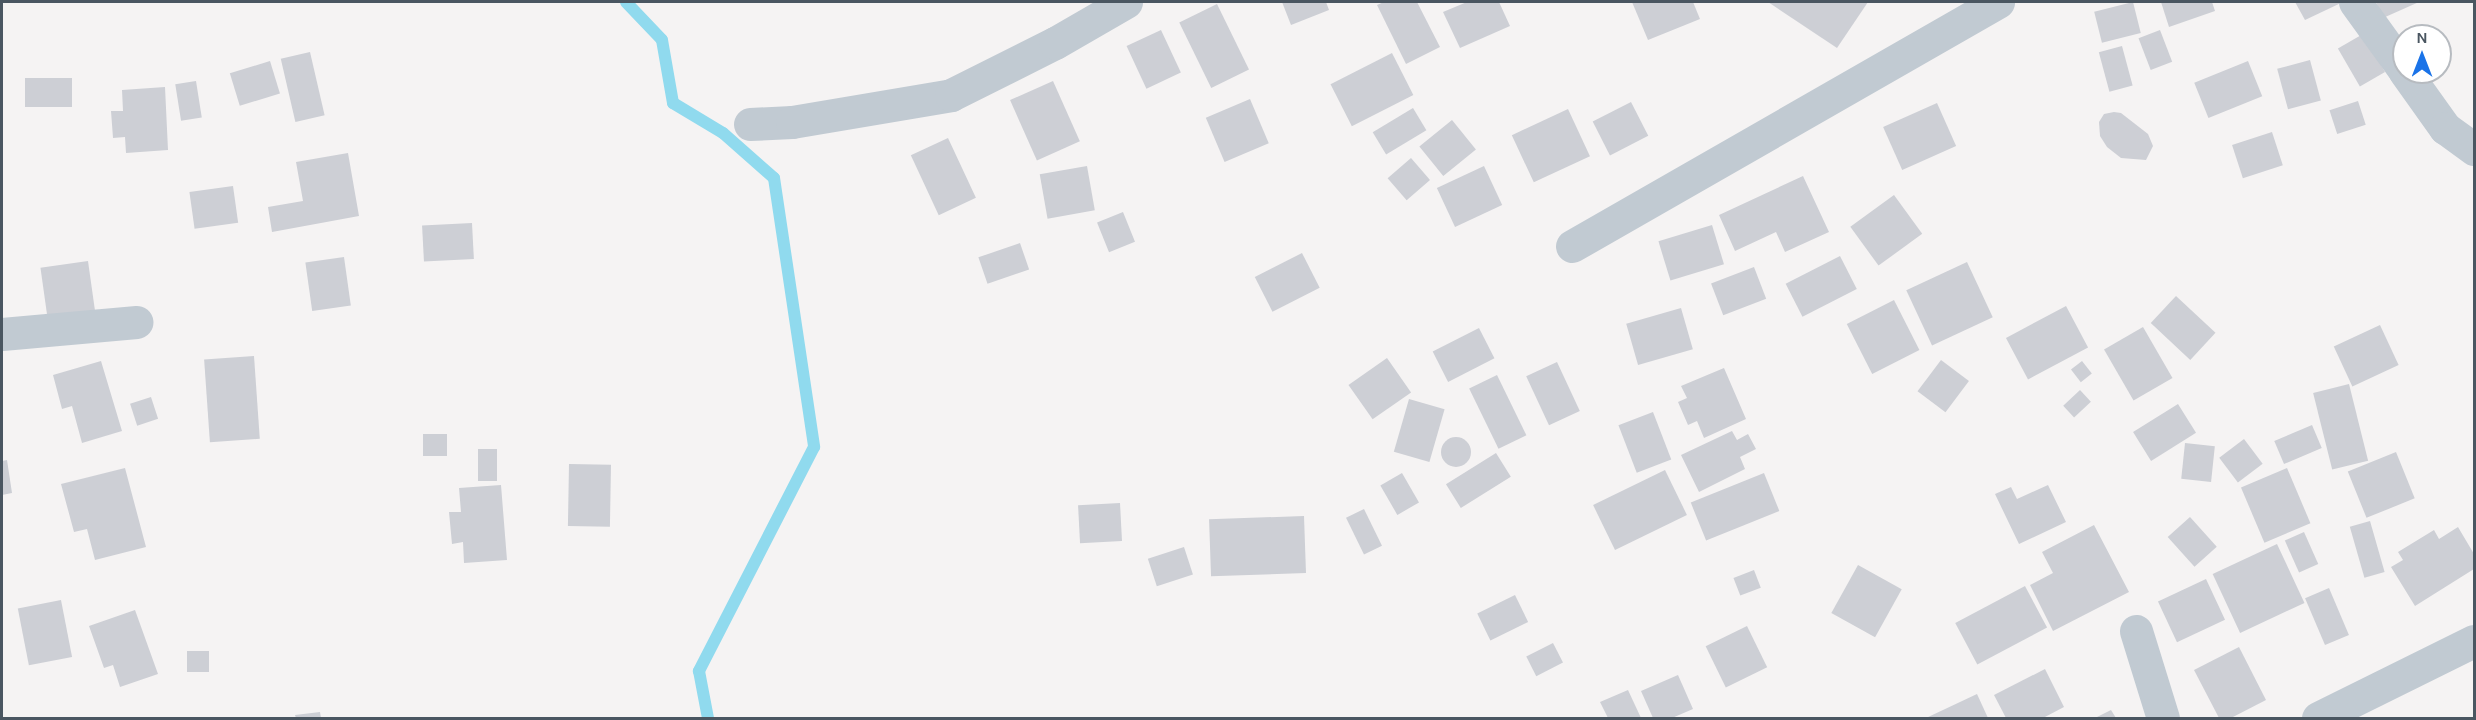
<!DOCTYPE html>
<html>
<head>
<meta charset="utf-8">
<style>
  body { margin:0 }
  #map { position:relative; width:2476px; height:720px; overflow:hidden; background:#f5f3f3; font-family:Karla,sans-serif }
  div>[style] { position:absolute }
  .stream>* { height:12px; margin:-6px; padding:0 6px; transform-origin:6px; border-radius:6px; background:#90daee }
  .building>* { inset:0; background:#cdcfd5; transform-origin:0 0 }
  .round { border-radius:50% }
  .street>* { height:33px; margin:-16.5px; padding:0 16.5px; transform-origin:16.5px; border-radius:16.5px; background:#c1cad2 }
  span { translate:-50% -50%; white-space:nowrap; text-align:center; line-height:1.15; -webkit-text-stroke:4.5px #fff; paint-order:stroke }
  .frame { position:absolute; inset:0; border:3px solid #4a5661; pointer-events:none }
  .north { position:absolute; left:2392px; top:24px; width:60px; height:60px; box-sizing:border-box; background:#fff; border:2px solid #b7bbc0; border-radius:50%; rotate:0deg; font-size:16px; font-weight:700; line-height:24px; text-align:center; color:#4a5661 }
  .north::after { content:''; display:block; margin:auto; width:21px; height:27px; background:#1a73e8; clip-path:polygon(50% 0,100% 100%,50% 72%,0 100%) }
</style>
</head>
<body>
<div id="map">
  <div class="stream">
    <i style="left:626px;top:2px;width:52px;rotate:46.5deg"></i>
    <i style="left:662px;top:40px;width:64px;rotate:80.1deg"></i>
    <i style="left:673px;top:103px;width:58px;rotate:31deg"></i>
    <i style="left:723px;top:133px;width:68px;rotate:41.4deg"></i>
    <i style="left:774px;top:178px;width:272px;rotate:81.5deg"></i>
    <i style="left:814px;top:447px;width:252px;rotate:117.2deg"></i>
    <i style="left:699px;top:671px;width:48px;rotate:79.2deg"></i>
  </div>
  <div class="building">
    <i style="clip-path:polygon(1282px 2px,1326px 2px,1329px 10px,1291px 25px)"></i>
    <i style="clip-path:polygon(1384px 2px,1417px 2px,1440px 47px,1406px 64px,1377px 5px)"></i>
    <i style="clip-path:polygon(1467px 2px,1499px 2px,1510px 26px,1460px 48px,1443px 12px)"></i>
    <i style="clip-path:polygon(1632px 2px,1693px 2px,1700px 19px,1648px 40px)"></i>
    <i style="clip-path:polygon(1768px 2px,1868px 2px,1837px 48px)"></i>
    <i style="left:2133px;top:2px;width:32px;height:40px;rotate:76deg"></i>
    <i style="clip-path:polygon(2161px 2px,2212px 2px,2215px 11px,2169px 27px)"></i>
    <i style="clip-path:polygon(2295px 2px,2343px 2px,2305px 20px)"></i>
    <i style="clip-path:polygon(2376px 2px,2419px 2px,2383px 18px)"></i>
    <i style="left:1217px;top:4px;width:73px;height:42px;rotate:64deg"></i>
    <i style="left:1161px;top:30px;width:47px;height:38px;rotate:65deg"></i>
    <i style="left:2160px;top:30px;width:34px;height:23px;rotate:69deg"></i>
    <i style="left:2363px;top:34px;width:44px;height:29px;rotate:60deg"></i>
    <i style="left:2122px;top:46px;width:41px;height:24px;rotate:75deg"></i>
    <i style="left:310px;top:52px;width:65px;height:30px;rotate:77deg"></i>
    <i style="left:1392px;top:53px;width:47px;height:69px;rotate:63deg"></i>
    <i style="left:2310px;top:60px;width:42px;height:34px;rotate:75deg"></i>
    <i style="left:270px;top:61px;width:34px;height:42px;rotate:73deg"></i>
    <i style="left:2248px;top:61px;width:38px;height:58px;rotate:68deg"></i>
    <i style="left:25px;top:78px;width:47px;height:29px"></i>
    <i style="left:196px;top:81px;width:37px;height:21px;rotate:81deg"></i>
    <i style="left:1053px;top:81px;width:66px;height:47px;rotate:66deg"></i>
    <i style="clip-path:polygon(165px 87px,168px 150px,126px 153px,125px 137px,113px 138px,111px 111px,123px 111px,122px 90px)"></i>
    <i style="left:1250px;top:99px;width:48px;height:48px;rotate:67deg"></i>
    <i style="left:2358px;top:101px;width:25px;height:30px;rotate:72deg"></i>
    <i style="left:1631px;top:102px;width:38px;height:43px;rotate:63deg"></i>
    <i style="left:1937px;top:103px;width:47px;height:59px;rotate:66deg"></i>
    <i style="left:1413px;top:108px;width:26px;height:47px;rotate:59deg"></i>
    <i style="left:1568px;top:109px;width:52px;height:62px;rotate:65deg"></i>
    <i style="clip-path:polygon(2114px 112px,2121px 113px,2148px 134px,2153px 146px,2146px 160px,2121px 158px,2107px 147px,2100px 136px,2099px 122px,2104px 114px)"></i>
    <i style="left:1452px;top:120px;width:38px;height:42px;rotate:51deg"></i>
    <i style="left:2272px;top:132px;width:35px;height:42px;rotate:72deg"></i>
    <i style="left:948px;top:138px;width:66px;height:41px;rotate:65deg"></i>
    <i style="clip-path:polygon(348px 153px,359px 216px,272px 232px,268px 207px,303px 201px,296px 162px)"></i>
    <i style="left:1411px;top:158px;width:29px;height:31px;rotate:49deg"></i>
    <i style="left:1087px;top:166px;width:45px;height:48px;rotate:80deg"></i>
    <i style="left:1484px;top:166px;width:43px;height:52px;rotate:65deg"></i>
    <i style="clip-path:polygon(1803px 176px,1829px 232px,1785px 252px,1776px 232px,1735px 251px,1719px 215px)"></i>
    <i style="left:233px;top:186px;width:37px;height:44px;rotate:82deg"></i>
    <i style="left:1894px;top:195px;width:48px;height:54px;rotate:54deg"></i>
    <i style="left:1123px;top:212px;width:32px;height:28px;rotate:68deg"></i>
    <i style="left:472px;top:223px;width:36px;height:50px;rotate:87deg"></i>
    <i style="left:1712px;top:225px;width:41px;height:56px;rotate:73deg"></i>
    <i style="left:1020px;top:243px;width:28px;height:44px;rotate:71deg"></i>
    <i style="left:1302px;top:253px;width:39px;height:53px;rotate:63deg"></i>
    <i style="left:1840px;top:256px;width:37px;height:61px;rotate:63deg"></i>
    <i style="left:344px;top:257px;width:49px;height:39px;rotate:82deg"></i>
    <i style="left:88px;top:261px;width:52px;height:48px;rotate:82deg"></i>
    <i style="left:1967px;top:262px;width:61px;height:67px;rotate:65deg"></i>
    <i style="left:1754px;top:267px;width:34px;height:46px;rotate:69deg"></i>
    <i style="left:2176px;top:296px;width:54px;height:37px;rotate:43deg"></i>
    <i style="left:1894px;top:300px;width:56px;height:53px;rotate:63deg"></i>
    <i style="left:2066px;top:306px;width:47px;height:68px;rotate:62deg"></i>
    <i style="left:1681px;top:308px;width:43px;height:57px;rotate:74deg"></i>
    <i style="left:2380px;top:325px;width:44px;height:51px;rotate:65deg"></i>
    <i style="left:2143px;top:327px;width:59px;height:45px;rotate:60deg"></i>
    <i style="left:1479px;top:328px;width:34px;height:52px;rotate:63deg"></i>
    <i style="left:254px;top:356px;width:83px;height:50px;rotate:86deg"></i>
    <i style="left:1387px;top:358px;width:42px;height:47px;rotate:55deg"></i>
    <i style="left:1941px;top:360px;width:35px;height:39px;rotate:37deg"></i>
    <i style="clip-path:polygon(101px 361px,122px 431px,82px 443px,72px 406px,62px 409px,53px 375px)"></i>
    <i style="left:2082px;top:361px;width:16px;height:14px;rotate:52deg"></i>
    <i style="left:1557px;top:362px;width:54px;height:34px;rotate:65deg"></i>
    <i style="clip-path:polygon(1724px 368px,1746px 419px,1704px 438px,1697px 421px,1688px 425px,1678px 402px,1687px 398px,1681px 386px)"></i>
    <i style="left:1497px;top:375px;width:67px;height:31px;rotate:64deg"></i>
    <i style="left:2349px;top:384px;width:79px;height:37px;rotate:76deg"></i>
    <i style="left:2080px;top:390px;width:16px;height:23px;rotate:47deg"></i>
    <i style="left:151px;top:397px;width:23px;height:22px;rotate:72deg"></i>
    <i style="left:1409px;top:399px;width:37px;height:55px;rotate:16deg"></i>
    <i style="left:2178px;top:404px;width:34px;height:53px;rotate:58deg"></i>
    <i style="left:1653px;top:412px;width:51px;height:37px;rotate:69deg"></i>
    <i style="left:2312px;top:425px;width:25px;height:41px;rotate:67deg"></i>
    <i style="clip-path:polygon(1732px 431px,1737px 440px,1748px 434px,1756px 449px,1740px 457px,1745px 469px,1699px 492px,1681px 455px)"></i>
    <i style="left:423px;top:434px;width:24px;height:22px"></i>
    <i class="round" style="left:1441px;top:437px;width:30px;height:30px"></i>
    <i style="left:2244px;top:439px;width:31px;height:31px;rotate:53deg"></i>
    <i style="left:2185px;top:443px;width:30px;height:36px;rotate:6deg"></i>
    <i style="left:497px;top:449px;width:32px;height:19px;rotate:90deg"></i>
    <i style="left:2396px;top:452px;width:50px;height:52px;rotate:68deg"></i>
    <i style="left:1496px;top:453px;width:28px;height:59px;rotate:58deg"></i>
    <i style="clip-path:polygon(7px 460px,12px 493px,2px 495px,2px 461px)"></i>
    <i style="left:569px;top:464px;width:42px;height:62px;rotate:1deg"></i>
    <i style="clip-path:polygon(125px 468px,146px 547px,95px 560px,87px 529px,74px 532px,61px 484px)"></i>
    <i style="left:2287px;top:468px;width:60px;height:50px;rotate:67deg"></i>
    <i style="left:1665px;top:470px;width:50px;height:80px;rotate:64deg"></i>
    <i style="left:1402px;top:473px;width:34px;height:25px;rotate:60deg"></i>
    <i style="left:1764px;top:473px;width:41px;height:79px;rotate:68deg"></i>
    <i style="clip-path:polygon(501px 485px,507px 560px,464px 563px,463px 542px,452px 544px,449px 512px,461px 512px,459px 488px)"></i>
    <i style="clip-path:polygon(2048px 485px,2066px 522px,2019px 544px,1995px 494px,2011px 487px,2017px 499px)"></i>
    <i style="left:1120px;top:503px;width:38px;height:42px;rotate:87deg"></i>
    <i style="left:1364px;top:509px;width:41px;height:20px;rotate:64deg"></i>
    <i style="left:1304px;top:516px;width:57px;height:95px;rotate:88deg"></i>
    <i style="left:2190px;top:517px;width:40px;height:30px;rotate:48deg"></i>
    <i style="left:2370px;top:521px;width:53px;height:21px;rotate:74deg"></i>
    <i style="clip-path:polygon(2094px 525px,2129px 592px,2053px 631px,2030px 585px,2053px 573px,2042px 552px)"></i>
    <i style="clip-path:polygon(2458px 527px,2474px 554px,2474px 569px,2415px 606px,2391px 567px,2403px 560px,2398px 552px,2434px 530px,2439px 539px)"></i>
    <i style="left:2304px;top:532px;width:35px;height:21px;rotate:66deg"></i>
    <i style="left:2277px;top:544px;width:65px;height:71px;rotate:65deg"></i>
    <i style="left:1184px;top:547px;width:29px;height:38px;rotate:72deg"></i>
    <i style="left:1858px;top:565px;width:50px;height:55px;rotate:29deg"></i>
    <i style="left:1754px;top:570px;width:19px;height:22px;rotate:69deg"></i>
    <i style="left:2206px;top:579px;width:45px;height:53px;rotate:65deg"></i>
    <i style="left:2025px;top:586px;width:47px;height:79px;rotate:62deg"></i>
    <i style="left:2329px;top:588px;width:51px;height:26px;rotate:67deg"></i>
    <i style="left:1515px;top:595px;width:30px;height:42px;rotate:64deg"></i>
    <i style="left:61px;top:600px;width:58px;height:44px;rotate:79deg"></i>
    <i style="clip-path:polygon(135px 610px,158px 674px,120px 687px,113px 665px,104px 668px,89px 626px)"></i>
    <i style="left:1747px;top:626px;width:46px;height:46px;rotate:64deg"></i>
    <i style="left:1553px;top:643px;width:22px;height:30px;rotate:63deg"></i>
    <i style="clip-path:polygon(2239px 647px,2266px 700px,2231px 718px,2219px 718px,2194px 670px)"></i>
    <i style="left:187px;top:651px;width:22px;height:21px"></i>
    <i style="clip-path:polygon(2045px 669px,2064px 707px,2043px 718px,2006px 718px,1994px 695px)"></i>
    <i style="clip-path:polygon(1678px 675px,1693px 709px,1672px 718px,1653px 718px,1641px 691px)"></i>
    <i style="clip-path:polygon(1628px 690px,1641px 718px,1608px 718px,1600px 702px)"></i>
    <i style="clip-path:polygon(1977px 694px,1988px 718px,1926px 718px)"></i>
    <i style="clip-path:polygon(2111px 710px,2116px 718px,2095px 718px)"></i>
    <i style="clip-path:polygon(320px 712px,321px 718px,296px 718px,295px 715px)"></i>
  </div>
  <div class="street">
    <i style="left:2355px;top:2px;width:84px;rotate:54.2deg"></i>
    <i style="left:2405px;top:72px;width:69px;rotate:54.5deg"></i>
    <i style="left:2445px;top:128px;width:36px;rotate:36deg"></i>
    <i style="left:750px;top:124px;width:42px;rotate:-2.7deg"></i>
    <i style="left:792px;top:122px;width:161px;rotate:-9.6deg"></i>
    <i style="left:951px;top:95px;width:116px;rotate:-26.6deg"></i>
    <i style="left:1055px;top:43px;width:82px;rotate:-30deg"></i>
    <i style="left:1572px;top:246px;width:491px;rotate:-29.8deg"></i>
    <i style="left:2px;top:334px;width:135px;rotate:-5.1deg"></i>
    <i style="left:2136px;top:631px;width:91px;rotate:72.8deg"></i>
    <i style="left:2318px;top:718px;width:174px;rotate:-26.3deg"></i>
  </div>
  <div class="frame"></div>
  <div class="north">N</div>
</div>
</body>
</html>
